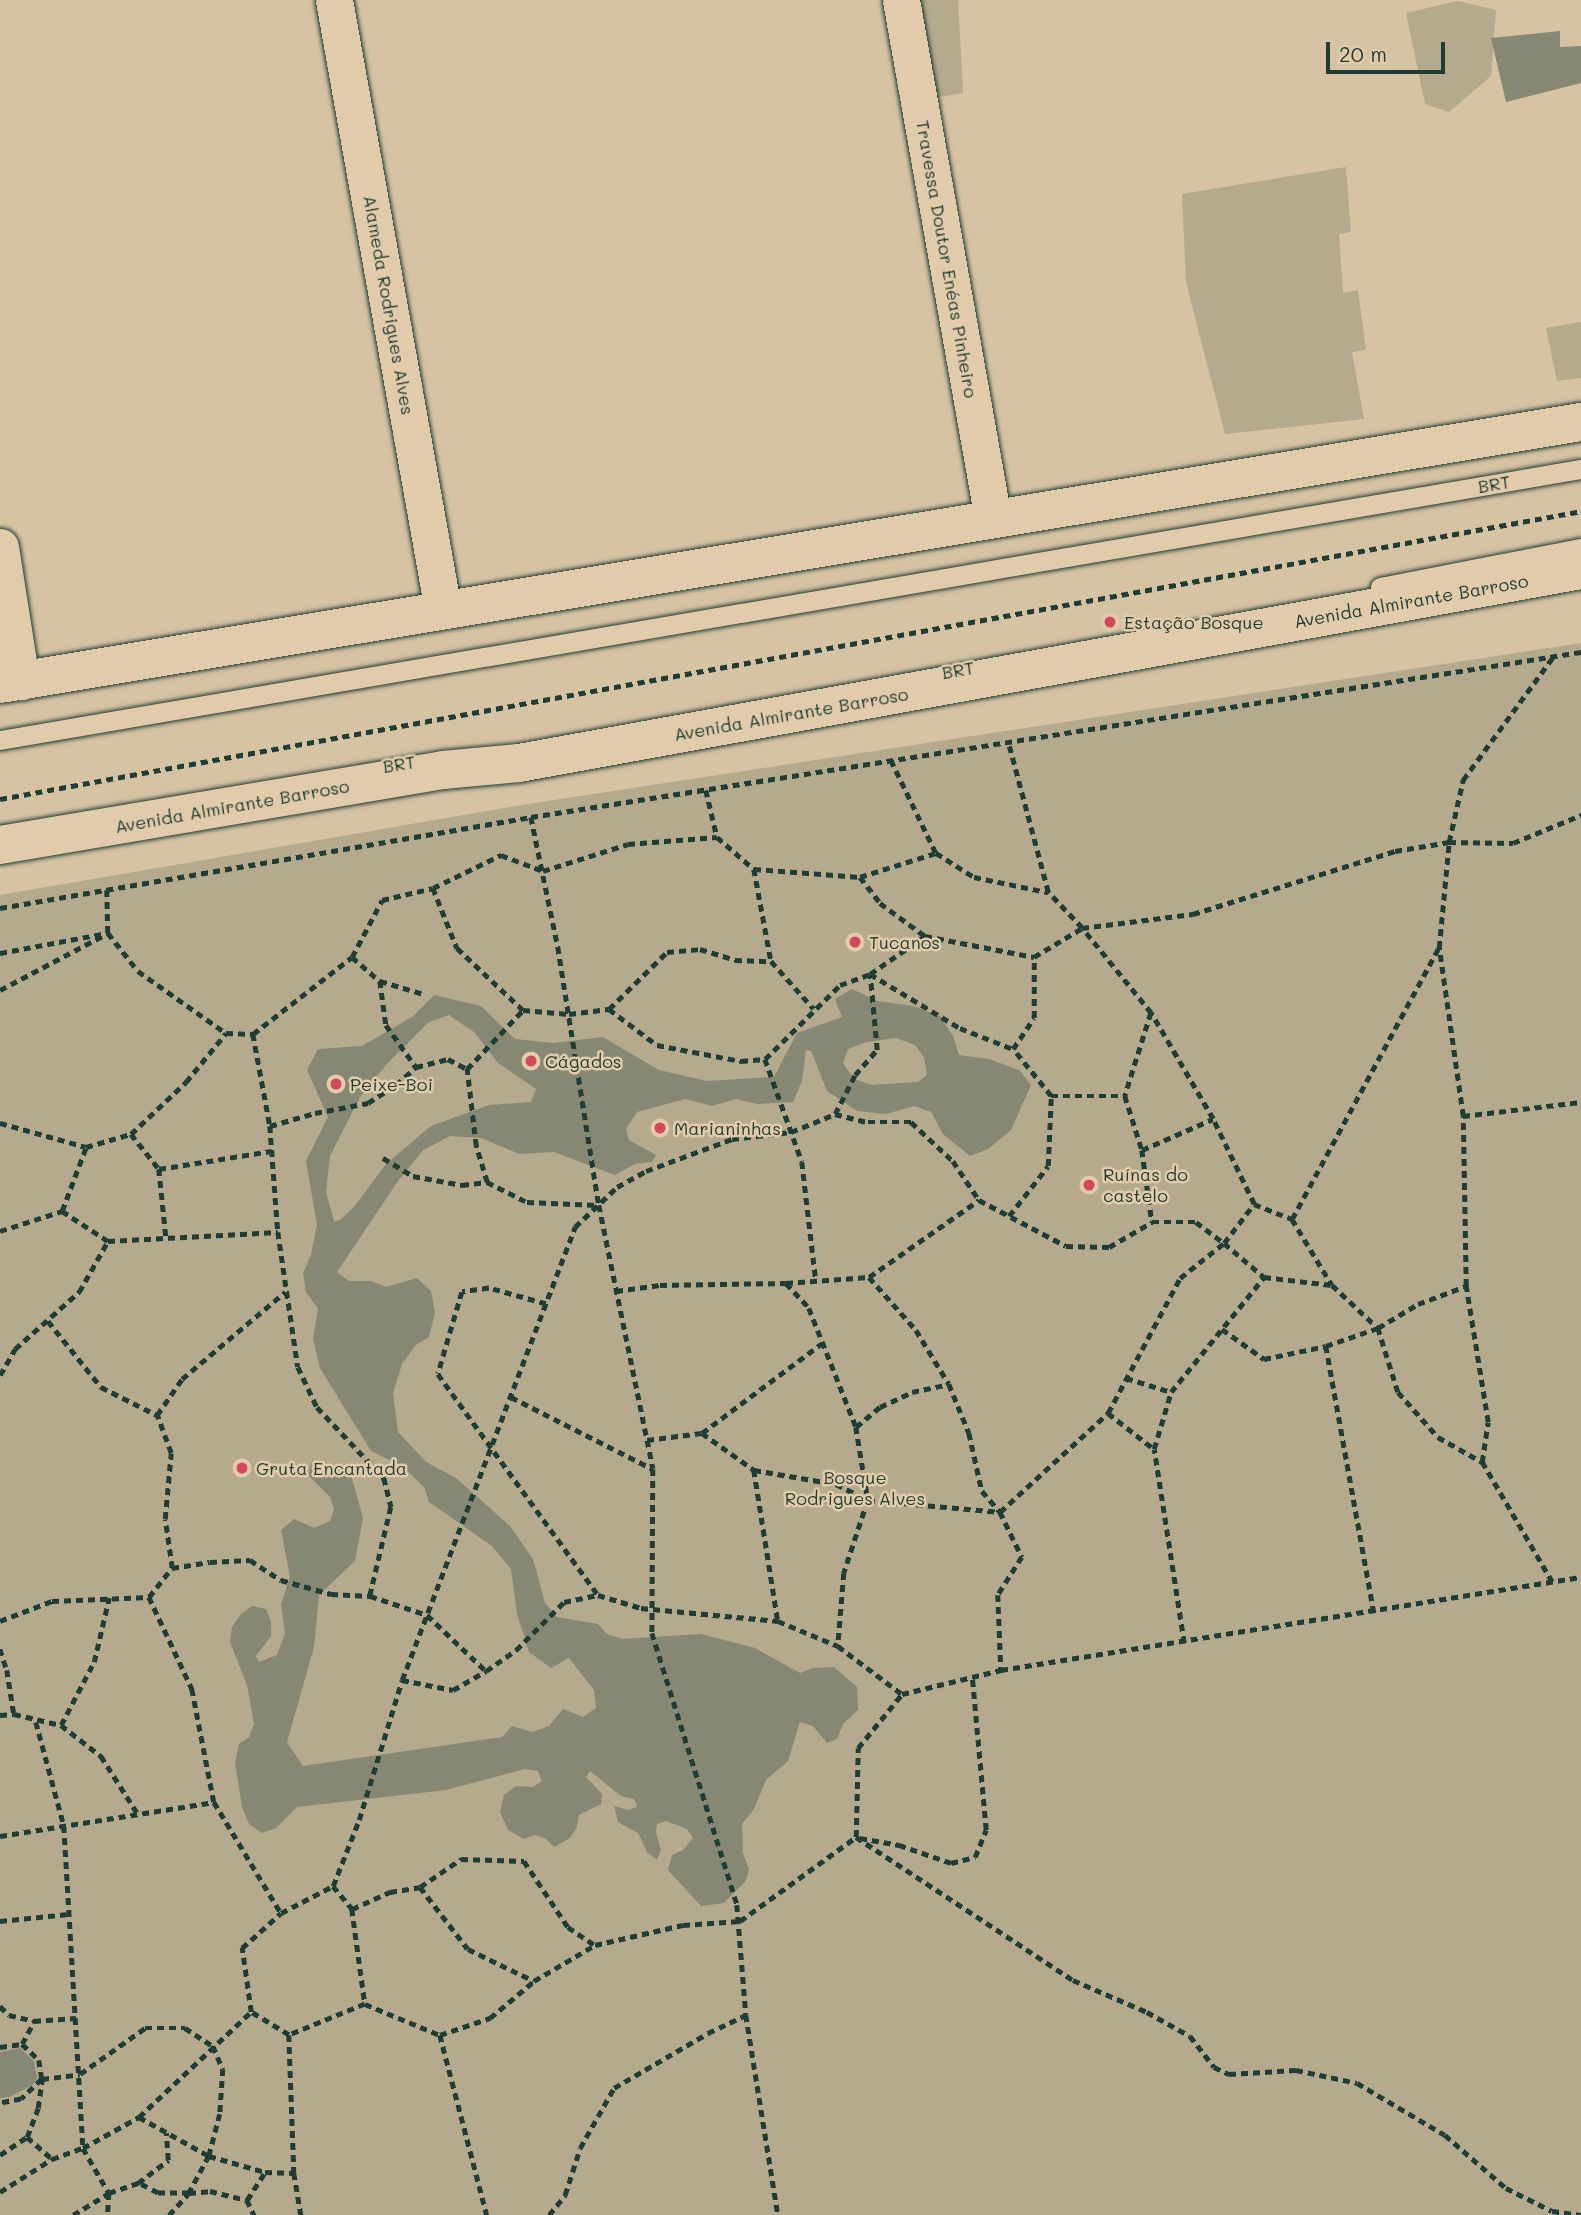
<!DOCTYPE html>
<html>
<head>
<meta charset="utf-8">
<style>
  body { margin:0 }
  #map { position:relative; width:1581px; height:2215px; overflow:hidden; background:#d6c3a3; font-family:Mali,sans-serif }
  div>[style] { position:absolute }
  .green>* { inset:0; background:#b5a98e }
  .water>* { inset:0; background:#868873 }
  .path>* { height:4.5px; margin-top:-2.25px; transform-origin:0; background:repeating-linear-gradient(90deg,#1f3d34 0 7px,transparent 0 12px) }
  .roads { filter:drop-shadow(0 0 2px #1f3d34) drop-shadow(0 0 2px #1f3d34) }
  .service>* { height:19px; margin:-9.5px; padding:0 9.5px; transform-origin:9.5px; border-radius:9.5px; background:#e2cbaa }
  .minor>* { height:37px; margin:-18.5px; padding:0 18.5px; transform-origin:18.5px; border-radius:18.5px; background:#e2cbaa }
  .trunk>* { height:38px; margin:-19px; padding:0 19px; transform-origin:19px; border-radius:19px; background:#e2cbaa }
  .dots>* { width:19px; height:19px; translate:-50% -50%; box-sizing:border-box; border:4px solid #e2cbaa; border-radius:50% }
  span { translate:-50% -50%; white-space:nowrap; text-align:center; line-height:1.15; -webkit-text-stroke:5px #e2cbaa; paint-order:stroke }
  .street-label { font-size:18px; color:#1f3d34 }
  .poi-label { font-size:18px; color:#1f3d34 }
  .left { translate:0 -50%; text-align:left }
  .park-label { font-size:18px; color:#264238 }
  .scale { position:absolute; left:1326px; top:42px; width:119px; height:32px; box-sizing:border-box; border:4px solid #1f3d34; border-top:0; padding-left:9px; font-size:21px; line-height:24px; white-space:nowrap; color:#1f3d34; -webkit-text-stroke:5px #e2cbaa; paint-order:stroke }
</style>
</head>
<body>
<div id="map">
  <div class="green">
    <i style="clip-path:polygon(910px 0,958px 0,963px 93px,927px 99px)"></i>
    <i style="clip-path:polygon(1458px 1px,1496px 10px,1491px 76px,1449px 112px,1425px 104px,1406px 13px)"></i>
    <i style="clip-path:polygon(1346px 167px,1351px 232px,1339px 234px,1343px 293px,1358px 290px,1366px 350px,1352px 352px,1364px 419px,1225px 434px,1186px 282px,1182px 194px)"></i>
    <i style="clip-path:polygon(1581px 322px,1581px 378px,1557px 381px,1546px 328px)"></i>
    <i style="clip-path:polygon(1581px 643px,1581px 2215px,0 2215px,0 895px,528px 804px)"></i>
  </div>
  <div class="water">
    <i style="clip-path:polygon(1560px 31px,1560px 47px,1581px 46px,1581px 83px,1506px 102px,1491px 38px)"></i>
    <i style="clip-path:polygon(evenodd,852px 989px,877px 1001px,913px 1006px,940px 1016px,953px 1036px,959px 1055px,989px 1059px,1019px 1070px,1031px 1085px,1011px 1130px,988px 1149px,970px 1156px,943px 1134px,931px 1112px,914px 1106px,886px 1114px,857px 1111px,827px 1091px,811px 1051px,806px 1050px,802px 1081px,793px 1102px,758px 1104px,736px 1099px,712px 1106px,685px 1099px,637px 1112px,626px 1129px,629px 1140px,656px 1155px,652px 1162px,635px 1164px,615px 1175px,554px 1152px,519px 1154px,481px 1138px,450px 1136px,423px 1150px,398px 1181px,337px 1272px,349px 1281px,371px 1281px,386px 1287px,417px 1278px,431px 1291px,435px 1313px,429px 1337px,416px 1345px,402px 1364px,393px 1393px,398px 1432px,426px 1462px,456px 1478px,510px 1526px,533px 1559px,545px 1603px,557px 1617px,598px 1624px,607px 1634px,623px 1639px,701px 1634px,755px 1648px,800px 1673px,813px 1668px,834px 1667px,857px 1687px,858px 1710px,843px 1724px,837px 1739px,827px 1743px,813px 1726px,800px 1722px,788px 1761px,766px 1780px,754px 1809px,742px 1824px,743px 1853px,749px 1870px,745px 1882px,724px 1903px,701px 1906px,668px 1870px,672px 1855px,683px 1850px,693px 1838px,687px 1829px,666px 1821px,657px 1824px,656px 1833px,661px 1850px,657px 1860px,647px 1852px,638px 1833px,618px 1822px,614px 1806px,628px 1810px,637px 1807px,634px 1799px,621px 1796px,590px 1771px,586px 1777px,602px 1794px,601px 1804px,579px 1815px,577px 1827px,570px 1838px,554px 1847px,546px 1839px,535px 1835px,524px 1839px,508px 1830px,500px 1812px,504px 1795px,516px 1786px,533px 1787px,542px 1781px,538px 1771px,525px 1769px,446px 1790px,297px 1807px,276px 1828px,262px 1833px,249px 1824px,242px 1807px,235px 1763px,239px 1744px,249px 1737px,254px 1724px,247px 1685px,230px 1642px,232px 1627px,241px 1614px,252px 1606px,266px 1609px,271px 1621px,271px 1636px,256px 1656px,259px 1662px,277px 1655px,285px 1633px,281px 1604px,290px 1577px,281px 1530px,294px 1519px,314px 1528px,330px 1521px,334px 1509px,330px 1497px,308px 1475px,312px 1461px,349px 1468px,363px 1518px,355px 1561px,319px 1595px,314px 1647px,287px 1742px,303px 1766px,502px 1737px,512px 1726px,532px 1732px,549px 1726px,563px 1709px,583px 1717px,596px 1708px,594px 1690px,569px 1658px,551px 1668px,529px 1652px,517px 1614px,511px 1569px,492px 1546px,429px 1502px,424px 1487px,402px 1466px,371px 1451px,320px 1368px,313px 1339px,318px 1309px,306px 1292px,303px 1273px,311px 1255px,317px 1225px,306px 1161px,328px 1117px,307px 1070px,318px 1049px,362px 1046px,412px 1017px,434px 995px,481px 1006px,515px 1039px,553px 1043px,603px 1037px,659px 1070px,707px 1081px,774px 1077px,797px 1033px,842px 1017px,835px 999px,852px 989px,449px 1015px,474px 1032px,498px 1063px,536px 1089px,531px 1102px,489px 1105px,431px 1126px,386px 1164px,354px 1207px,340px 1220px,334px 1221px,326px 1192px,330px 1156px,360px 1097px,386px 1065px,429px 1022px,449px 1015px,852px 989px,896px 1038px,915px 1045px,924px 1057px,927px 1075px,918px 1082px,872px 1085px,854px 1079px,843px 1063px,848px 1049px,867px 1042px,896px 1038px)"></i>
    <i style="clip-path:polygon(20px 2048px,34px 2061px,37px 2079px,31px 2086px,9px 2097px,0 2098px,0 2052px)"></i>
  </div>
  <div class="path">
    <i style="left:891px;top:760px;width:103px;rotate:64.2deg"></i>
    <i style="left:936px;top:853px;width:45px;rotate:32.3deg"></i>
    <i style="left:974px;top:877px;width:75px;rotate:11.6deg"></i>
    <i style="left:706px;top:790px;width:48px;rotate:76.8deg"></i>
    <i style="left:717px;top:837px;width:49px;rotate:40.9deg"></i>
    <i style="left:754px;top:869px;width:94px;rotate:79.5deg"></i>
    <i style="left:0;top:799px;width:1607px;rotate:-10.32deg"></i>
    <i style="left:531px;top:817px;width:133px;rotate:78.3deg"></i>
    <i style="left:558px;top:947px;width:261px;rotate:81deg"></i>
    <i style="left:599px;top:1205px;width:269px;rotate:78.4deg"></i>
    <i style="left:653px;top:1469px;width:164px;rotate:90.3deg"></i>
    <i style="left:652px;top:1633px;width:285px;rotate:72.6deg"></i>
    <i style="left:737px;top:1905px;width:110px;rotate:85.3deg"></i>
    <i style="left:746px;top:2015px;width:203px;rotate:80.9deg"></i>
    <i style="left:754px;top:869px;width:106px;rotate:4.3deg"></i>
    <i style="left:860px;top:877px;width:80px;rotate:-17.5deg"></i>
    <i style="left:860px;top:877px;width:33px;rotate:52deg"></i>
    <i style="left:880px;top:903px;width:56px;rotate:36.3deg"></i>
    <i style="left:925px;top:936px;width:111px;rotate:10.9deg"></i>
    <i style="left:433px;top:888px;width:65px;rotate:68.2deg"></i>
    <i style="left:457px;top:948px;width:91px;rotate:43.2deg"></i>
    <i style="left:523px;top:1010px;width:46px;rotate:5deg"></i>
    <i style="left:569px;top:1014px;width:40px;rotate:-7.1deg"></i>
    <i style="left:609px;top:1009px;width:60px;rotate:36.9deg"></i>
    <i style="left:657px;top:1045px;width:86px;rotate:10.8deg"></i>
    <i style="left:741px;top:1061px;width:24px;rotate:-5deg"></i>
    <i style="left:765px;top:1059px;width:105px;rotate:-44.6deg"></i>
    <i style="left:840px;top:985px;width:32px;rotate:-20deg"></i>
    <i style="left:870px;top:974px;width:67px;rotate:-34.6deg"></i>
    <i style="left:107px;top:890px;width:43px;rotate:88.7deg"></i>
    <i style="left:108px;top:933px;width:48px;rotate:51.7deg"></i>
    <i style="left:138px;top:971px;width:108px;rotate:35.2deg"></i>
    <i style="left:226px;top:1033px;width:27px;rotate:2deg"></i>
    <i style="left:253px;top:1034px;width:125px;rotate:-37.9deg"></i>
    <i style="left:352px;top:957px;width:64px;rotate:-62.2deg"></i>
    <i style="left:382px;top:900px;width:52px;rotate:-13.2deg"></i>
    <i style="left:433px;top:888px;width:76px;rotate:-25.9deg"></i>
    <i style="left:501px;top:855px;width:45px;rotate:20.9deg"></i>
    <i style="left:543px;top:871px;width:89px;rotate:-17.6deg"></i>
    <i style="left:628px;top:844px;width:89px;rotate:-4.5deg"></i>
    <i style="left:0;top:908px;width:539px;rotate:-9.72deg"></i>
    <i style="left:531px;top:817px;width:1063px;rotate:-8.93deg"></i>
    <i style="left:0;top:953px;width:104px;rotate:-10.6deg"></i>
    <i style="left:352px;top:957px;width:37px;rotate:41deg"></i>
    <i style="left:380px;top:981px;width:44px;rotate:82.2deg"></i>
    <i style="left:386px;top:1025px;width:52px;rotate:54.5deg"></i>
    <i style="left:416px;top:1067px;width:33px;rotate:-14deg"></i>
    <i style="left:448px;top:1059px;width:21px;rotate:28deg"></i>
    <i style="left:870px;top:974px;width:105px;rotate:31deg"></i>
    <i style="left:960px;top:1028px;width:57px;rotate:21.6deg"></i>
    <i style="left:380px;top:981px;width:46px;rotate:16.5deg"></i>
    <i style="left:0;top:990px;width:122px;rotate:-27.8deg"></i>
    <i style="left:609px;top:1009px;width:81px;rotate:-44.5deg"></i>
    <i style="left:667px;top:952px;width:33px;rotate:-5deg"></i>
    <i style="left:700px;top:949px;width:37px;rotate:17deg"></i>
    <i style="left:735px;top:960px;width:36px;rotate:2deg"></i>
    <i style="left:771px;top:961px;width:64px;rotate:48.1deg"></i>
    <i style="left:1151px;top:1013px;width:87px;rotate:107.4deg"></i>
    <i style="left:1125px;top:1096px;width:57px;rotate:72.5deg"></i>
    <i style="left:1142px;top:1150px;width:73px;rotate:82.1deg"></i>
    <i style="left:253px;top:1034px;width:94px;rotate:79.5deg"></i>
    <i style="left:270px;top:1126px;width:106px;rotate:85.7deg"></i>
    <i style="left:278px;top:1232px;width:136px;rotate:81.6deg"></i>
    <i style="left:298px;top:1367px;width:44px;rotate:64.6deg"></i>
    <i style="left:317px;top:1407px;width:98px;rotate:46.7deg"></i>
    <i style="left:384px;top:1478px;width:30px;rotate:76deg"></i>
    <i style="left:391px;top:1507px;width:91px;rotate:103.3deg"></i>
    <i style="left:765px;top:1059px;width:109px;rotate:70.2deg"></i>
    <i style="left:802px;top:1162px;width:120px;rotate:83.3deg"></i>
    <i style="left:1051px;top:1096px;width:74px"></i>
    <i style="left:835px;top:1114px;width:44px;rotate:-62.9deg"></i>
    <i style="left:855px;top:1075px;width:33px;rotate:-49deg"></i>
    <i style="left:877px;top:1050px;width:76px;rotate:-95.3deg"></i>
    <i style="left:1463px;top:1116px;width:119px;rotate:-6.8deg"></i>
    <i style="left:0;top:1123px;width:89px;rotate:15.6deg"></i>
    <i style="left:86px;top:1147px;width:47px;rotate:-16.1deg"></i>
    <i style="left:131px;top:1134px;width:76px;rotate:-43.4deg"></i>
    <i style="left:186px;top:1082px;width:63px;rotate:-50.8deg"></i>
    <i style="left:270px;top:1126px;width:47px;rotate:-16.1deg"></i>
    <i style="left:315px;top:1113px;width:54px;rotate:-10.7deg"></i>
    <i style="left:368px;top:1103px;width:33px;rotate:-33deg"></i>
    <i style="left:396px;top:1085px;width:27px;rotate:-42deg"></i>
    <i style="left:131px;top:1134px;width:45px;rotate:51.3deg"></i>
    <i style="left:159px;top:1169px;width:68px;rotate:84.1deg"></i>
    <i style="left:1142px;top:1150px;width:77px;rotate:-23.6deg"></i>
    <i style="left:383px;top:1158px;width:35px;rotate:31deg"></i>
    <i style="left:413px;top:1176px;width:50px;rotate:10.4deg"></i>
    <i style="left:462px;top:1185px;width:25px;rotate:-7deg"></i>
    <i style="left:487px;top:1182px;width:45px;rotate:26.6deg"></i>
    <i style="left:527px;top:1202px;width:71px;rotate:2.4deg"></i>
    <i style="left:159px;top:1169px;width:114px;rotate:-9.1deg"></i>
    <i style="left:487px;top:1182px;width:38px;rotate:-107deg"></i>
    <i style="left:476px;top:1146px;width:78px;rotate:-96.7deg"></i>
    <i style="left:467px;top:1069px;width:81px;rotate:-46.5deg"></i>
    <i style="left:1254px;top:1204px;width:41px;rotate:21.5deg"></i>
    <i style="left:1292px;top:1219px;width:77px;rotate:58.8deg"></i>
    <i style="left:62px;top:1211px;width:68px;rotate:-69.4deg"></i>
    <i style="left:1009px;top:1216px;width:63px;rotate:-52deg"></i>
    <i style="left:1048px;top:1166px;width:70px;rotate:-87.5deg"></i>
    <i style="left:1051px;top:1096px;width:60px;rotate:-129deg"></i>
    <i style="left:1013px;top:1049px;width:37px;rotate:-56deg"></i>
    <i style="left:1034px;top:1018px;width:61px;rotate:-90deg"></i>
    <i style="left:1034px;top:957px;width:56px;rotate:-31.1deg"></i>
    <i style="left:1082px;top:928px;width:112px;rotate:-7.2deg"></i>
    <i style="left:1193px;top:914px;width:212px;rotate:-17.3deg"></i>
    <i style="left:1395px;top:851px;width:55px;rotate:-9.5deg"></i>
    <i style="left:1449px;top:842px;width:64px;rotate:-77.3deg"></i>
    <i style="left:1463px;top:780px;width:152px;rotate:-53.8deg"></i>
    <i style="left:1292px;top:1219px;width:307px;rotate:-61.6deg"></i>
    <i style="left:0;top:1231px;width:65px;rotate:-17.9deg"></i>
    <i style="left:62px;top:1211px;width:55px;rotate:33.1deg"></i>
    <i style="left:108px;top:1241px;width:170px;rotate:-3deg"></i>
    <i style="left:869px;top:1277px;width:71px;rotate:48.4deg"></i>
    <i style="left:916px;top:1330px;width:63px;rotate:58.6deg"></i>
    <i style="left:949px;top:1384px;width:53px;rotate:67.8deg"></i>
    <i style="left:969px;top:1433px;width:59px;rotate:77.4deg"></i>
    <i style="left:982px;top:1491px;width:28px;rotate:49deg"></i>
    <i style="left:1000px;top:1512px;width:50px;rotate:63.9deg"></i>
    <i style="left:1022px;top:1557px;width:45px;rotate:122.3deg"></i>
    <i style="left:998px;top:1595px;width:75px;rotate:87.7deg"></i>
    <i style="left:786px;top:1283px;width:34px;rotate:47deg"></i>
    <i style="left:809px;top:1308px;width:128px;rotate:68.4deg"></i>
    <i style="left:856px;top:1427px;width:74px;rotate:80.7deg"></i>
    <i style="left:868px;top:1500px;width:77px;rotate:108.2deg"></i>
    <i style="left:844px;top:1573px;width:73px;rotate:94.7deg"></i>
    <i style="left:616px;top:1291px;width:44px;rotate:-7.8deg"></i>
    <i style="left:660px;top:1285px;width:126px;rotate:-0.9deg"></i>
    <i style="left:786px;top:1283px;width:83px;rotate:-4.1deg"></i>
    <i style="left:869px;top:1277px;width:134px;rotate:-35deg"></i>
    <i style="left:979px;top:1200px;width:98px;rotate:27.9deg"></i>
    <i style="left:1066px;top:1246px;width:43px;rotate:1.3deg"></i>
    <i style="left:1109px;top:1247px;width:50px;rotate:-30.2deg"></i>
    <i style="left:1152px;top:1222px;width:44px"></i>
    <i style="left:1196px;top:1222px;width:35px;rotate:37deg"></i>
    <i style="left:1224px;top:1243px;width:49px;rotate:-52.4deg"></i>
    <i style="left:1254px;top:1204px;width:94px;rotate:-115.8deg"></i>
    <i style="left:1213px;top:1119px;width:123px;rotate:-120.3deg"></i>
    <i style="left:1151px;top:1013px;width:109px;rotate:-129.1deg"></i>
    <i style="left:1082px;top:928px;width:50px;rotate:-133.4deg"></i>
    <i style="left:1048px;top:892px;width:155px;rotate:-104.9deg"></i>
    <i style="left:546px;top:1304px;width:59px;rotate:-164.3deg"></i>
    <i style="left:489px;top:1288px;width:27px;rotate:172deg"></i>
    <i style="left:462px;top:1292px;width:85px;rotate:106.3deg"></i>
    <i style="left:438px;top:1374px;width:273px;rotate:54.1deg"></i>
    <i style="left:48px;top:1321px;width:85px;rotate:51.2deg"></i>
    <i style="left:101px;top:1387px;width:63px;rotate:26.6deg"></i>
    <i style="left:157px;top:1415px;width:44px;rotate:-55.2deg"></i>
    <i style="left:182px;top:1379px;width:135px;rotate:-40.2deg"></i>
    <i style="left:1222px;top:1329px;width:52px;rotate:35.5deg"></i>
    <i style="left:1264px;top:1359px;width:63px;rotate:-11.8deg"></i>
    <i style="left:1326px;top:1346px;width:55px;rotate:-19.1deg"></i>
    <i style="left:1378px;top:1328px;width:47px;rotate:-31deg"></i>
    <i style="left:1418px;top:1304px;width:51px;rotate:-20.6deg"></i>
    <i style="left:1326px;top:1346px;width:271px;rotate:79.8deg"></i>
    <i style="left:0;top:1375px;width:30px;rotate:-60deg"></i>
    <i style="left:15px;top:1349px;width:86px;rotate:-41.7deg"></i>
    <i style="left:79px;top:1292px;width:59px;rotate:-60.4deg"></i>
    <i style="left:1126px;top:1378px;width:47px;rotate:17.3deg"></i>
    <i style="left:511px;top:1397px;width:159px;rotate:26.9deg"></i>
    <i style="left:1108px;top:1413px;width:58px;rotate:38deg"></i>
    <i style="left:856px;top:1427px;width:31px;rotate:-40deg"></i>
    <i style="left:880px;top:1407px;width:35px;rotate:-25deg"></i>
    <i style="left:912px;top:1392px;width:38px;rotate:-12deg"></i>
    <i style="left:702px;top:1433px;width:149px;rotate:-36.8deg"></i>
    <i style="left:647px;top:1440px;width:55px;rotate:-7.3deg"></i>
    <i style="left:702px;top:1433px;width:64px;rotate:35.4deg"></i>
    <i style="left:754px;top:1470px;width:83px;rotate:9.7deg"></i>
    <i style="left:836px;top:1484px;width:36px;rotate:27deg"></i>
    <i style="left:868px;top:1500px;width:133px;rotate:5.2deg"></i>
    <i style="left:1000px;top:1512px;width:147px;rotate:-42.5deg"></i>
    <i style="left:1108px;top:1413px;width:153px;rotate:-61.9deg"></i>
    <i style="left:1180px;top:1278px;width:56px;rotate:-38.5deg"></i>
    <i style="left:1224px;top:1243px;width:52px;rotate:40.4deg"></i>
    <i style="left:1264px;top:1277px;width:68px;rotate:6.7deg"></i>
    <i style="left:1332px;top:1285px;width:63px;rotate:43.1deg"></i>
    <i style="left:1378px;top:1328px;width:67px;rotate:72.6deg"></i>
    <i style="left:1398px;top:1392px;width:60px;rotate:48.4deg"></i>
    <i style="left:1438px;top:1437px;width:51px;rotate:29.6deg"></i>
    <i style="left:754px;top:1470px;width:153px;rotate:81deg"></i>
    <i style="left:172px;top:1568px;width:38px;rotate:-9deg"></i>
    <i style="left:210px;top:1562px;width:40px;rotate:-2.9deg"></i>
    <i style="left:250px;top:1560px;width:37px;rotate:33deg"></i>
    <i style="left:281px;top:1580px;width:52px;rotate:15.6deg"></i>
    <i style="left:331px;top:1594px;width:39px;rotate:3deg"></i>
    <i style="left:370px;top:1596px;width:60px;rotate:18.4deg"></i>
    <i style="left:427px;top:1615px;width:81px;rotate:43.5deg"></i>
    <i style="left:486px;top:1671px;width:37px;rotate:-35deg"></i>
    <i style="left:516px;top:1650px;width:68px;rotate:-45deg"></i>
    <i style="left:564px;top:1602px;width:35px;rotate:-12deg"></i>
    <i style="left:598px;top:1595px;width:45px;rotate:16.8deg"></i>
    <i style="left:641px;top:1608px;width:138px;rotate:5.4deg"></i>
    <i style="left:778px;top:1621px;width:65px;rotate:22.6deg"></i>
    <i style="left:838px;top:1646px;width:80px;rotate:36.9deg"></i>
    <i style="left:902px;top:1694px;width:102px;rotate:-13.6deg"></i>
    <i style="left:1001px;top:1670px;width:587px;rotate:-9.11deg"></i>
    <i style="left:1552px;top:1582px;width:139px;rotate:-120.3deg"></i>
    <i style="left:1482px;top:1462px;width:40px;rotate:-81.5deg"></i>
    <i style="left:1488px;top:1422px;width:138px;rotate:-99.2deg"></i>
    <i style="left:1466px;top:1286px;width:170px;rotate:-91deg"></i>
    <i style="left:1463px;top:1116px;width:170px;rotate:-98.1deg"></i>
    <i style="left:1439px;top:948px;width:106px;rotate:-84.6deg"></i>
    <i style="left:1449px;top:842px;width:64px;rotate:0.9deg"></i>
    <i style="left:1513px;top:843px;width:74px;rotate:-22.4deg"></i>
    <i style="left:149px;top:1597px;width:102px;rotate:64.9deg"></i>
    <i style="left:192px;top:1689px;width:115px;rotate:79deg"></i>
    <i style="left:0;top:1621px;width:56px;rotate:-21deg"></i>
    <i style="left:52px;top:1601px;width:97px;rotate:-2.4deg"></i>
    <i style="left:149px;top:1597px;width:37px;rotate:-52deg"></i>
    <i style="left:172px;top:1568px;width:49px;rotate:-98.1deg"></i>
    <i style="left:165px;top:1519px;width:66px;rotate:-84.8deg"></i>
    <i style="left:171px;top:1453px;width:40px;rotate:-110.2deg"></i>
    <i style="left:1184px;top:1643px;width:196px;rotate:-98.8deg"></i>
    <i style="left:1154px;top:1449px;width:59px;rotate:-73.4deg"></i>
    <i style="left:1171px;top:1392px;width:148px;rotate:-51deg"></i>
    <i style="left:0;top:1649px;width:22px;rotate:72deg"></i>
    <i style="left:7px;top:1670px;width:45px;rotate:81deg"></i>
    <i style="left:402px;top:1680px;width:52px;rotate:11.1deg"></i>
    <i style="left:453px;top:1690px;width:38px;rotate:-30deg"></i>
    <i style="left:0;top:1715px;width:14px;rotate:-4deg"></i>
    <i style="left:14px;top:1714px;width:48px;rotate:13.2deg"></i>
    <i style="left:61px;top:1725px;width:51px;rotate:37.8deg"></i>
    <i style="left:101px;top:1756px;width:69px;rotate:57.5deg"></i>
    <i style="left:36px;top:1722px;width:108px;rotate:74.9deg"></i>
    <i style="left:64px;top:1826px;width:323px;rotate:86.6deg"></i>
    <i style="left:83px;top:2148px;width:52px;rotate:60deg"></i>
    <i style="left:109px;top:2193px;width:22px;rotate:93deg"></i>
    <i style="left:61px;top:1725px;width:71px;rotate:-62.4deg"></i>
    <i style="left:94px;top:1662px;width:66px;rotate:-76.8deg"></i>
    <i style="left:0;top:1836px;width:217px;rotate:-9deg"></i>
    <i style="left:214px;top:1802px;width:130px;rotate:58.9deg"></i>
    <i style="left:856px;top:1837px;width:260px;rotate:33.4deg"></i>
    <i style="left:1073px;top:1980px;width:81px;rotate:23.4deg"></i>
    <i style="left:1147px;top:2012px;width:49px;rotate:29.2deg"></i>
    <i style="left:1190px;top:2036px;width:39px;rotate:52deg"></i>
    <i style="left:1214px;top:2067px;width:17px;rotate:25deg"></i>
    <i style="left:1229px;top:2074px;width:67px;rotate:-3.4deg"></i>
    <i style="left:1296px;top:2070px;width:62px;rotate:12deg"></i>
    <i style="left:1357px;top:2083px;width:102px;rotate:30.6deg"></i>
    <i style="left:1445px;top:2135px;width:81px;rotate:41deg"></i>
    <i style="left:1506px;top:2188px;width:51px;rotate:26.6deg"></i>
    <i style="left:1552px;top:2211px;width:29px;rotate:8deg"></i>
    <i style="left:860px;top:1838px;width:40px;rotate:10deg"></i>
    <i style="left:899px;top:1845px;width:55px;rotate:19.1deg"></i>
    <i style="left:951px;top:1863px;width:25px;rotate:-14deg"></i>
    <i style="left:975px;top:1857px;width:29px;rotate:-68deg"></i>
    <i style="left:986px;top:1830px;width:154px;rotate:-95.2deg"></i>
    <i style="left:333px;top:1886px;width:71px;rotate:-68.5deg"></i>
    <i style="left:359px;top:1820px;width:146px;rotate:-72.9deg"></i>
    <i style="left:402px;top:1680px;width:485px;rotate:-69.1deg"></i>
    <i style="left:575px;top:1227px;width:58px;rotate:-43.6deg"></i>
    <i style="left:617px;top:1187px;width:33px;rotate:-29deg"></i>
    <i style="left:646px;top:1171px;width:92px;rotate:-20.4deg"></i>
    <i style="left:732px;top:1139px;width:59px;rotate:-6.8deg"></i>
    <i style="left:791px;top:1132px;width:48px;rotate:-22.2deg"></i>
    <i style="left:835px;top:1114px;width:34px;rotate:14deg"></i>
    <i style="left:868px;top:1122px;width:43px"></i>
    <i style="left:911px;top:1122px;width:57px;rotate:42.9deg"></i>
    <i style="left:953px;top:1161px;width:47px;rotate:56.3deg"></i>
    <i style="left:333px;top:1886px;width:30px;rotate:50deg"></i>
    <i style="left:352px;top:1909px;width:96px;rotate:82.2deg"></i>
    <i style="left:365px;top:2004px;width:82px;rotate:157.8deg"></i>
    <i style="left:289px;top:2035px;width:44px;rotate:-148.8deg"></i>
    <i style="left:251px;top:2012px;width:65px;rotate:-98deg"></i>
    <i style="left:242px;top:1948px;width:52px;rotate:-41.9deg"></i>
    <i style="left:281px;top:1913px;width:59px;rotate:-27.4deg"></i>
    <i style="left:420px;top:1887px;width:50px;rotate:-34.3deg"></i>
    <i style="left:461px;top:1859px;width:63px;rotate:1.8deg"></i>
    <i style="left:524px;top:1861px;width:79px;rotate:56.3deg"></i>
    <i style="left:568px;top:1927px;width:32px;rotate:34deg"></i>
    <i style="left:352px;top:1909px;width:42px;rotate:-24.1deg"></i>
    <i style="left:390px;top:1892px;width:30px;rotate:-9deg"></i>
    <i style="left:420px;top:1887px;width:78px;rotate:52.3deg"></i>
    <i style="left:468px;top:1949px;width:73px;rotate:25.9deg"></i>
    <i style="left:0;top:1921px;width:69px;rotate:-5.8deg"></i>
    <i style="left:365px;top:2004px;width:81px;rotate:22.5deg"></i>
    <i style="left:440px;top:2035px;width:53px;rotate:-18.8deg"></i>
    <i style="left:490px;top:2018px;width:57px;rotate:-40.1deg"></i>
    <i style="left:534px;top:1981px;width:71px;rotate:-30.5deg"></i>
    <i style="left:595px;top:1945px;width:90px;rotate:-12.8deg"></i>
    <i style="left:683px;top:1925px;width:57px;rotate:-4deg"></i>
    <i style="left:740px;top:1921px;width:143px;rotate:-35.9deg"></i>
    <i style="left:856px;top:1837px;width:89px;rotate:-88.7deg"></i>
    <i style="left:858px;top:1748px;width:70px;rotate:-50.8deg"></i>
    <i style="left:0;top:2006px;width:13px;rotate:45deg"></i>
    <i style="left:9px;top:2015px;width:26px;rotate:13deg"></i>
    <i style="left:34px;top:2021px;width:42px;rotate:-4.1deg"></i>
    <i style="left:289px;top:2035px;width:138px;rotate:87.9deg"></i>
    <i style="left:294px;top:2173px;width:43px;rotate:80.5deg"></i>
    <i style="left:440px;top:2035px;width:186px;rotate:75.4deg"></i>
    <i style="left:22px;top:2044px;width:26px;rotate:-62deg"></i>
    <i style="left:0;top:2047px;width:22px;rotate:-8deg"></i>
    <i style="left:22px;top:2044px;width:23px;rotate:43deg"></i>
    <i style="left:39px;top:2060px;width:19px;rotate:81deg"></i>
    <i style="left:42px;top:2079px;width:29px;rotate:136deg"></i>
    <i style="left:21px;top:2099px;width:21px;rotate:169deg"></i>
    <i style="left:139px;top:2117px;width:154px;rotate:-43.2deg"></i>
    <i style="left:27px;top:2137px;width:33px;rotate:41deg"></i>
    <i style="left:0;top:2155px;width:32px;rotate:-34deg"></i>
    <i style="left:27px;top:2137px;width:31px;rotate:-69deg"></i>
    <i style="left:38px;top:2108px;width:29px;rotate:-82deg"></i>
    <i style="left:42px;top:2079px;width:38px;rotate:-7deg"></i>
    <i style="left:80px;top:2074px;width:80px;rotate:-35.3deg"></i>
    <i style="left:145px;top:2028px;width:40px"></i>
    <i style="left:185px;top:2028px;width:33px;rotate:33deg"></i>
    <i style="left:213px;top:2046px;width:25px;rotate:67deg"></i>
    <i style="left:223px;top:2069px;width:45px;rotate:93.8deg"></i>
    <i style="left:220px;top:2114px;width:43px;rotate:104.7deg"></i>
    <i style="left:209px;top:2156px;width:42px;rotate:118.4deg"></i>
    <i style="left:189px;top:2193px;width:31px;rotate:180deg"></i>
    <i style="left:158px;top:2193px;width:22px;rotate:-153deg"></i>
    <i style="left:0;top:2192px;width:62px;rotate:-32.4deg"></i>
    <i style="left:52px;top:2159px;width:33px;rotate:-20deg"></i>
    <i style="left:83px;top:2148px;width:64px;rotate:-29deg"></i>
    <i style="left:139px;top:2117px;width:80px;rotate:29.1deg"></i>
    <i style="left:209px;top:2156px;width:58px;rotate:15.9deg"></i>
    <i style="left:265px;top:2172px;width:29px;rotate:2deg"></i>
    <i style="left:247px;top:2200px;width:33px;rotate:-57deg"></i>
    <i style="left:73px;top:2215px;width:42px;rotate:-31.4deg"></i>
    <i style="left:109px;top:2193px;width:31px;rotate:-19deg"></i>
    <i style="left:138px;top:2183px;width:38px;rotate:-37deg"></i>
    <i style="left:168px;top:2160px;width:27px;rotate:-94deg"></i>
    <i style="left:169px;top:2215px;width:30px;rotate:-48deg"></i>
    <i style="left:189px;top:2193px;width:21px;rotate:-5deg"></i>
    <i style="left:210px;top:2191px;width:38px;rotate:14deg"></i>
    <i style="left:247px;top:2200px;width:17px;rotate:65deg"></i>
    <i style="left:549px;top:2215px;width:26px;rotate:-51deg"></i>
    <i style="left:565px;top:2195px;width:49px;rotate:-72.3deg"></i>
    <i style="left:580px;top:2148px;width:69px;rotate:-60.5deg"></i>
    <i style="left:614px;top:2088px;width:109px;rotate:-30.3deg"></i>
    <i style="left:708px;top:2033px;width:42px;rotate:-25.3deg"></i>
  </div>
  <div class="roads">
    <div class="service">
      <i style="left:1380px;top:587px;width:205px;rotate:-11deg"></i>
      <i style="left:0;top:740px;width:1604px;rotate:-9.73deg"></i>
    </div>
    <div class="minor">
      <i style="left:334px;top:0;width:620px;rotate:79.87deg"></i>
      <i style="left:901px;top:0;width:527px;rotate:79.95deg"></i>
      <i style="left:0;top:547px;width:136px;rotate:81.1deg"></i>
    </div>
    <div class="trunk">
      <i style="left:0;top:684px;width:1603px;rotate:-9.41deg"></i>
      <i style="left:0;top:845px;width:449px;rotate:-9.6deg"></i>
      <i style="left:443px;top:770px;width:76px;rotate:-5.3deg"></i>
      <i style="left:519px;top:763px;width:1079px;rotate:-10.3deg"></i>
    </div>
  </div>
  <div class="dots">
    <i style="left:1110px;top:622px;background:#d1495b"></i>
    <i style="left:855px;top:942px;background:#d1495b"></i>
    <i style="left:531px;top:1061px;background:#d1495b"></i>
    <i style="left:336px;top:1084px;background:#d1495b"></i>
    <i style="left:660px;top:1128px;background:#d1495b"></i>
    <i style="left:1089px;top:1185px;background:#d1495b"></i>
    <i style="left:242px;top:1468px;background:#d1495b"></i>
  </div>
  <div class="street-label">
    <span style="left:947px;top:259px;rotate:80deg">Travessa Doutor Enéas Pinheiro</span>
    <span style="left:389px;top:305px;rotate:80deg">Alameda Rodrigues Alves</span>
    <span style="left:1494px;top:484px;rotate:-10deg">BRT</span>
    <span style="left:1411px;top:601px;rotate:-10deg">Avenida Almirante Barroso</span>
    <span style="left:958px;top:670px;rotate:-10deg">BRT</span>
    <span style="left:791px;top:714px;rotate:-10deg">Avenida Almirante Barroso</span>
    <span style="left:399px;top:764px;rotate:-9deg">BRT</span>
    <span style="left:232px;top:806px;rotate:-10deg">Avenida Almirante Barroso</span>
  </div>
  <div class="poi-label">
    <span class="left" style="left:1124px;top:622px">Estação Bosque</span>
    <span class="left" style="left:869px;top:942px">Tucanos</span>
    <span class="left" style="left:545px;top:1061px">Cágados</span>
    <span class="left" style="left:350px;top:1084px">Peixe-Boi</span>
    <span class="left" style="left:674px;top:1128px">Marianinhas</span>
    <span class="left" style="left:1103px;top:1185px">Ruínas do<br>castelo</span>
    <span class="left" style="left:256px;top:1468px">Gruta Encantada</span>
  </div>
  <div class="park-label">
    <span style="left:855px;top:1488px">Bosque<br>Rodrigues Alves</span>
  </div>
  <div class="scale">20 m</div>
</div>
</body>
</html>
